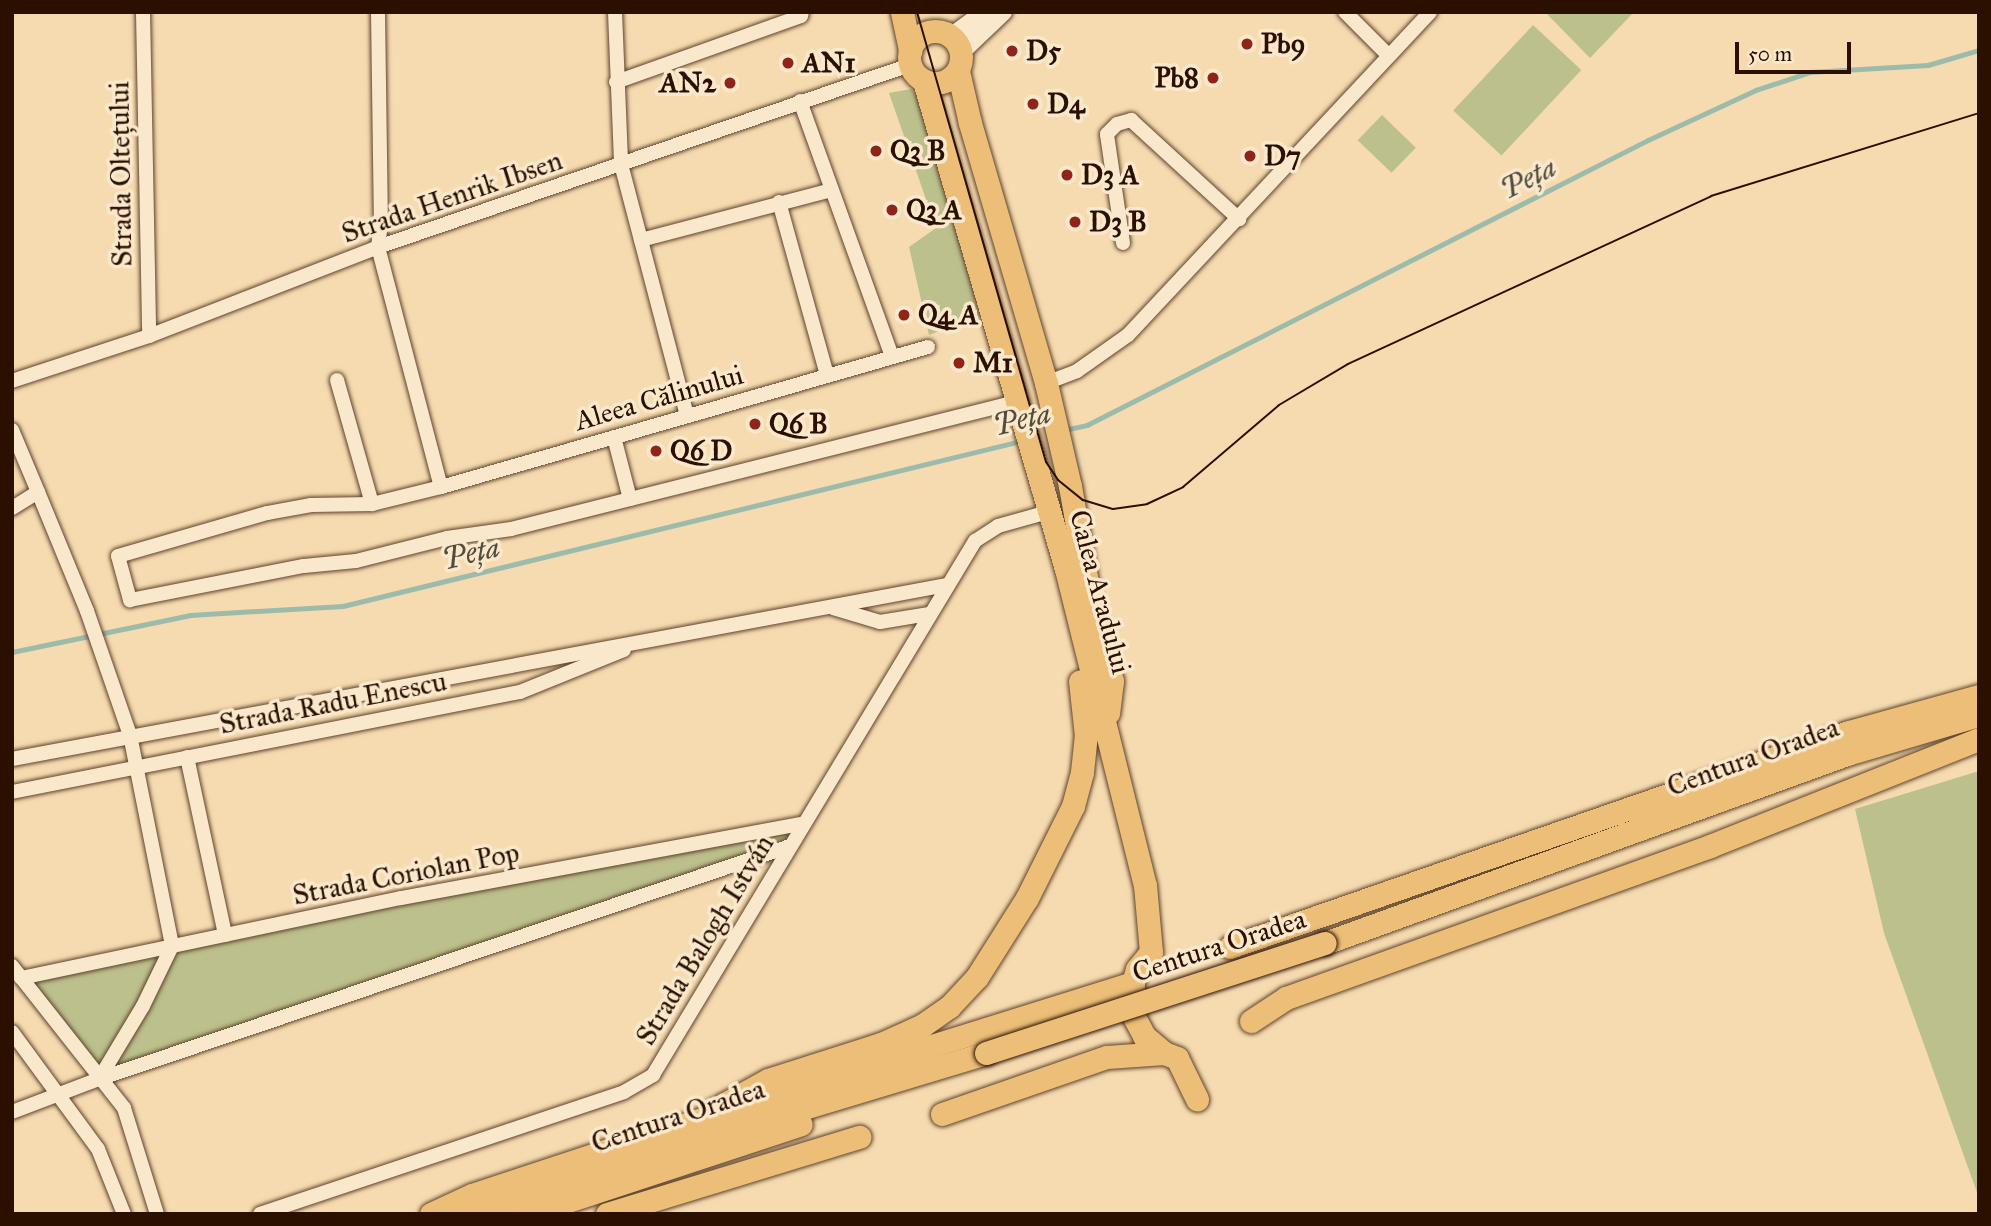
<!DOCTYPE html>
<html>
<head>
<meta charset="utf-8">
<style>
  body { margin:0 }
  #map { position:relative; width:1991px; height:1226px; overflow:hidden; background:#f7dbb0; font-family:"IM FELL Great Primer",serif }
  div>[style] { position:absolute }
  .green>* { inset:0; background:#bcc08c; transform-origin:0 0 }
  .stream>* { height:4.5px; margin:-2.25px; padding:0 2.25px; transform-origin:2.25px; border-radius:2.25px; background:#9dbbab }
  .roads { filter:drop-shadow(0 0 2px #5e432c) drop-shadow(0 0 2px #5e432c) }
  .minor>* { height:14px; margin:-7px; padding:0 7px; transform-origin:7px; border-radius:7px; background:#fae8cc }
  .tertiary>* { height:18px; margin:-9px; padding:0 9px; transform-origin:9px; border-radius:9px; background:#fae8cc }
  .primary>* { height:23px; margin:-11.5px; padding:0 11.5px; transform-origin:11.5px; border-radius:11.5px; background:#ecbe78 }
  .primary>.ring { margin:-11.5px; padding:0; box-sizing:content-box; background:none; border:23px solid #ecbe78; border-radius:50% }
  .trunk>* { height:23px; margin:-11.5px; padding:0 11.5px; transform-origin:11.5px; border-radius:11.5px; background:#ecbe78 }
  .tram>* { height:2px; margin:-1px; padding:0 1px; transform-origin:1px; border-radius:1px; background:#2b1000 }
  .bridges { filter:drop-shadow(0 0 2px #2b1000) drop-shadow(0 0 2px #2b1000) }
  .trunk-bridge>* { height:23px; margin:-11.5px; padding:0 11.5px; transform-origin:11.5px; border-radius:11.5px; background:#ecbe78 }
  .dots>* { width:19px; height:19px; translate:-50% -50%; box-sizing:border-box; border:4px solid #fae8cc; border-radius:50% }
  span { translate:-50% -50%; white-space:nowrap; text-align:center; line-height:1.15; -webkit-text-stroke:7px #fae8cc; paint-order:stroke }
  .poi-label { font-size:28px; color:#2b1000; font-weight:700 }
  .left { translate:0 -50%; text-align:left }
  .right { translate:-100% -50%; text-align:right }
  .street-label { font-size:28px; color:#2b1000 }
  .water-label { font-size:30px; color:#534c3c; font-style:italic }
  .frame { position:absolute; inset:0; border:14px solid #2b1000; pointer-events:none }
  .scale { position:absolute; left:1735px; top:42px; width:116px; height:32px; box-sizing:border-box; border:4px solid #2b1000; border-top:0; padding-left:9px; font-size:21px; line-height:24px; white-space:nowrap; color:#2b1000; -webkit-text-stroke:5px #fae8cc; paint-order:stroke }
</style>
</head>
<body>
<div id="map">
  <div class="green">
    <i style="clip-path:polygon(1545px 12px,1634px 12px,1590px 58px)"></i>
    <i style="left:1533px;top:25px;width:66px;height:117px;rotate:43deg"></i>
    <i style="clip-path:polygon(911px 89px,926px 105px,992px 311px,929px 335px,909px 247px,936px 228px,889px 93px)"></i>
    <i style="left:1382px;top:115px;width:47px;height:35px;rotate:44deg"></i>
    <i style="clip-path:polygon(1979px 771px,1979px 1198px,1884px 933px,1855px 809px)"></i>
    <i style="clip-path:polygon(802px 824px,790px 846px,99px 1079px,21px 978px)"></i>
  </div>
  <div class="stream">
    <i style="left:1064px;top:430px;width:24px;rotate:-12deg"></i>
    <i style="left:1087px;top:425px;width:629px;rotate:-26.93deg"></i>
    <i style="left:1648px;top:140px;width:119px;rotate:-24.8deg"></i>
    <i style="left:1756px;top:90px;width:57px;rotate:-18.4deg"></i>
    <i style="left:1810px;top:72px;width:118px;rotate:-3.4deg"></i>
    <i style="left:1928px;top:65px;width:53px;rotate:-16.4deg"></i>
    <i style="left:12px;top:652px;width:182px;rotate:-11.7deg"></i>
    <i style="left:190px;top:615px;width:153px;rotate:-3.4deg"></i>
    <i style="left:343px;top:606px;width:698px;rotate:-13.68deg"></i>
  </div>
  <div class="roads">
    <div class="minor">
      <i style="left:143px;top:12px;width:324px;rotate:88.9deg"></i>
      <i style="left:378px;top:12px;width:211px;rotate:89.2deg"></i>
      <i style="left:381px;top:223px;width:24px;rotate:97deg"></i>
      <i style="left:378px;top:247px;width:248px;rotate:75.3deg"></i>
      <i style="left:615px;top:12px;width:152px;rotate:87.7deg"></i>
      <i style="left:621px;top:164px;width:260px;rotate:75.3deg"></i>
      <i style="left:1345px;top:12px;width:62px;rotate:45deg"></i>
      <i style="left:616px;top:82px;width:196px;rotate:-19.6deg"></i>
      <i style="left:801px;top:16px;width:4px;rotate:-76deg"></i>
      <i style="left:800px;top:101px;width:271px;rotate:70.2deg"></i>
      <i style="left:779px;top:202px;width:180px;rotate:74.5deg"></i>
      <i style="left:641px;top:240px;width:197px;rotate:-14.7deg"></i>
      <i style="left:1123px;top:243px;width:110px;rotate:-98.4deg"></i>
      <i style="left:1107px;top:134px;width:14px;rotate:-45deg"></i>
      <i style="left:1117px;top:124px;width:15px;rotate:-16deg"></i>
      <i style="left:1131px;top:120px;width:147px;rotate:42.5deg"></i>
      <i style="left:928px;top:347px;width:507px;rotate:163.96deg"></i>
      <i style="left:441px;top:487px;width:71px;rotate:166.2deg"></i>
      <i style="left:372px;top:504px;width:61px;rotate:179.1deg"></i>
      <i style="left:311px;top:505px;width:45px;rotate:169.7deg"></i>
      <i style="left:267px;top:513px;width:155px;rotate:163.9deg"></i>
      <i style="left:118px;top:556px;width:46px;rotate:74.7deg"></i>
      <i style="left:130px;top:600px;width:177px;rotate:-11.1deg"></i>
      <i style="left:304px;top:566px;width:52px;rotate:-5.5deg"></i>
      <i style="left:356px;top:561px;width:94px;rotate:-14.2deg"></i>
      <i style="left:447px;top:538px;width:65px;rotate:-8deg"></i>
      <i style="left:511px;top:529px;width:521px;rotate:-14.12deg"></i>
      <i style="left:337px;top:380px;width:129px;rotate:74.2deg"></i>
      <i style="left:12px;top:381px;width:144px;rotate:-18.2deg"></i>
      <i style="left:149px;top:336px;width:246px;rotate:-21.2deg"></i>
      <i style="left:378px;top:247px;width:562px;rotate:-18.89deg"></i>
      <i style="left:1046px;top:383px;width:33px;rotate:-21deg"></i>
      <i style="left:1077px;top:371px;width:62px;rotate:-35.2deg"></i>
      <i style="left:1128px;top:335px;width:442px;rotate:-46.9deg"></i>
      <i style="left:12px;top:430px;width:67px;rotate:67.2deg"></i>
      <i style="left:38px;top:492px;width:31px;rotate:148deg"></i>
      <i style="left:614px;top:437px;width:64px;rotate:75.5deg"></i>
      <i style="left:38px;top:492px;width:129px;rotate:67.6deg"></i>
      <i style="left:87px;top:611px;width:131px;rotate:70.9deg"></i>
      <i style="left:130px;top:735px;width:215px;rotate:78.7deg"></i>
      <i style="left:833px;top:608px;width:49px;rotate:16.6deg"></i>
      <i style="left:880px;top:622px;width:50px;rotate:-9.3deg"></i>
      <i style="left:187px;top:757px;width:182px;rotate:77.9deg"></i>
      <i style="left:12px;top:759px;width:950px;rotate:-10.55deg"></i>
      <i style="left:12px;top:792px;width:518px;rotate:-11.14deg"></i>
      <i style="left:520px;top:692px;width:112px;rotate:-22deg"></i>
      <i style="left:12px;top:966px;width:181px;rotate:51.7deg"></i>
      <i style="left:124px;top:1108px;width:111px;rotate:72.7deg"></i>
      <i style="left:21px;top:978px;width:388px;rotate:-11.9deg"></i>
      <i style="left:401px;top:898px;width:408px;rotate:-10.5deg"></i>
      <i style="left:12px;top:1032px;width:145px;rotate:53.7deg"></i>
      <i style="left:98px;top:1149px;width:70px;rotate:68.2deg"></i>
      <i style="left:99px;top:1079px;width:85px;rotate:-58.9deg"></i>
      <i style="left:143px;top:1006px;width:67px;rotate:-64.2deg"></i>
      <i style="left:12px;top:1112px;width:93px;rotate:-20.8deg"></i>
      <i style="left:99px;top:1079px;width:729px;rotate:-18.63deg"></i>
      <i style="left:260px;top:1214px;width:384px;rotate:-18.5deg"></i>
      <i style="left:624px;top:1092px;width:34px;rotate:-30deg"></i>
      <i style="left:653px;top:1075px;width:624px;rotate:-58.91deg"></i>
      <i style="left:975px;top:541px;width:27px;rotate:-33deg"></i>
      <i style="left:998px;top:526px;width:52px;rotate:-15.6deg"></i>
    </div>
    <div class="tertiary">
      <i style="left:952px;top:36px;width:41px;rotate:-36deg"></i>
      <i style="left:961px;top:52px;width:58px;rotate:-43.6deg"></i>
    </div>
    <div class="primary">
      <i style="left:902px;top:12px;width:40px;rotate:78deg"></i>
      <i class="ring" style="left:909px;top:31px;width:29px;height:29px"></i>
      <i style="left:958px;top:71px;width:53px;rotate:77deg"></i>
      <i style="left:970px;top:123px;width:271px;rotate:73.7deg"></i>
      <i style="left:1046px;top:383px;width:106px;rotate:76.9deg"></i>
      <i style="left:1070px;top:486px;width:115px;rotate:80deg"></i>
      <i style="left:1090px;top:599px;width:85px;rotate:75deg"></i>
      <i style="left:1112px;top:681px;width:32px;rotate:97deg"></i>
      <i style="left:924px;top:81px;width:508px;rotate:73.78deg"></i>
      <i style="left:1066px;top:569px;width:326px;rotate:76deg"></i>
      <i style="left:1145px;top:885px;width:67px;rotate:84.9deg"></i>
      <i style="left:710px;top:1112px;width:66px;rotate:-28.9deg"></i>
      <i style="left:768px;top:1080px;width:119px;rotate:-17.7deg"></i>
      <i style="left:881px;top:1044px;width:46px;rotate:-24.3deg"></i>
      <i style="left:923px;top:1025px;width:32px;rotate:-35deg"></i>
      <i style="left:949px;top:1007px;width:41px;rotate:-47deg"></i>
      <i style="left:977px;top:977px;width:93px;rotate:-57.7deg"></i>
      <i style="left:1027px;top:898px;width:103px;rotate:-63.4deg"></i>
      <i style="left:1073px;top:806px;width:35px;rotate:-75deg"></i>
      <i style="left:1082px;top:772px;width:36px;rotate:-84deg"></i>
      <i style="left:1086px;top:736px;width:55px;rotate:-96.2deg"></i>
    </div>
    <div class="trunk">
      <i style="left:1325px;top:943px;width:555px;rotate:-19.9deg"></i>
      <i style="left:1847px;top:754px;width:138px;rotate:-16.5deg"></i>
      <i style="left:1230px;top:947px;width:655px;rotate:-19.15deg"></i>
      <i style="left:1849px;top:732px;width:135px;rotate:-15.5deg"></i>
      <i style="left:1151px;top:952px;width:22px;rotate:129deg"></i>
      <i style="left:1137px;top:969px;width:15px;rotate:106deg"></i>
      <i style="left:1133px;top:983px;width:32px;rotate:90deg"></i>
      <i style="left:1133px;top:1015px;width:24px;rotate:62deg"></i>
      <i style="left:1144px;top:1036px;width:26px;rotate:40deg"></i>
      <i style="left:1164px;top:1053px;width:14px;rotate:21deg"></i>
      <i style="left:1177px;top:1058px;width:46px;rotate:64deg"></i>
      <i style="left:1251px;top:1021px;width:42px;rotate:-33.3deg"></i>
      <i style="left:1286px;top:998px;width:450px;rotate:-19.7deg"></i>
      <i style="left:1710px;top:846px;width:289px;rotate:-21.7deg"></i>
      <i style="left:942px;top:1114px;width:175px;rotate:-19.1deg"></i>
      <i style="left:1107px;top:1057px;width:57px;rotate:-4deg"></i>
      <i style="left:431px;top:1214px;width:45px;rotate:-24.9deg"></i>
      <i style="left:472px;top:1195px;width:299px;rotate:-18.3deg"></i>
      <i style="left:756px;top:1101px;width:395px;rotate:-17.4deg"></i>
      <i style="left:471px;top:1214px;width:263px;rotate:-18deg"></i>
      <i style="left:721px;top:1133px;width:277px;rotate:-16.8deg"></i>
      <i style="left:528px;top:1214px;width:287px;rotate:-18.2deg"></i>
      <i style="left:607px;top:1214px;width:264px;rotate:-17deg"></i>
    </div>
  </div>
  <div class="tram">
    <i style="left:917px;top:12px;width:468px;rotate:74deg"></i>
    <i style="left:1046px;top:462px;width:22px;rotate:56deg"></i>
    <i style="left:1058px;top:480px;width:32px;rotate:39deg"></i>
    <i style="left:1083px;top:500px;width:31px;rotate:17deg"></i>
    <i style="left:1113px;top:509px;width:34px;rotate:-8deg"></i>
    <i style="left:1147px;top:504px;width:40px;rotate:-25deg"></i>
    <i style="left:1183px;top:487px;width:126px;rotate:-40.5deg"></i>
    <i style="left:1279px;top:405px;width:80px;rotate:-30.7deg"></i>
    <i style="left:1348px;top:364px;width:400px;rotate:-24.8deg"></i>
    <i style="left:1711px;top:196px;width:281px;rotate:-17.2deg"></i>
  </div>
  <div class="bridges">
    <div class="trunk-bridge">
      <i style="left:986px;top:1053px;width:356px;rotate:-18deg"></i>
    </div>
  </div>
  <div class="dots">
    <i style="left:1247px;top:44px;background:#8f2418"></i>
    <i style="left:1012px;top:51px;background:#8f2418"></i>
    <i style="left:788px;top:63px;background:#8f2418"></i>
    <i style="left:1213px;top:78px;background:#8f2418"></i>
    <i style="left:730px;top:83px;background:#8f2418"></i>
    <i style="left:1033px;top:104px;background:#8f2418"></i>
    <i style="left:876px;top:151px;background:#8f2418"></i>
    <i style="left:1250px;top:156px;background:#8f2418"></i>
    <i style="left:1067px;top:175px;background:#8f2418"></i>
    <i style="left:892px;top:210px;background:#8f2418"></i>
    <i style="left:1075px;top:222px;background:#8f2418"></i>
    <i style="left:904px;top:315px;background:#8f2418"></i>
    <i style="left:959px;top:363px;background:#8f2418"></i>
    <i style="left:755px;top:424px;background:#8f2418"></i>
    <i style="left:656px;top:451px;background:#8f2418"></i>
  </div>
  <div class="poi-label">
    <span class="left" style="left:1261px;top:44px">Pb9</span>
    <span class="left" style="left:1026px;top:51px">D5</span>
    <span class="left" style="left:802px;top:63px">AN1</span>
    <span class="right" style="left:1199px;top:78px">Pb8</span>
    <span class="right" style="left:716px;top:83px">AN2</span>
    <span class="left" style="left:1047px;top:104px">D4</span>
    <span class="left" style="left:890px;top:151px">Q3 B</span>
    <span class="left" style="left:1264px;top:156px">D7</span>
    <span class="left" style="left:1081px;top:175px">D3 A</span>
    <span class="left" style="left:906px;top:210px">Q3 A</span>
    <span class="left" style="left:1089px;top:222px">D3 B</span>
    <span class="left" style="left:918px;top:315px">Q4 A</span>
    <span class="left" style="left:973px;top:363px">M1</span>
    <span class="left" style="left:769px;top:424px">Q6 B</span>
    <span class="left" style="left:670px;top:451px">Q6 D</span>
  </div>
  <div class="street-label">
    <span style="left:121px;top:174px;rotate:-91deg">Strada Oltețului</span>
    <span style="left:452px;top:197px;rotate:-19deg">Strada Henrik Ibsen</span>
    <span style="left:659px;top:398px;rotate:-16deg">Aleea Călinului</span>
    <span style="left:1100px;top:592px;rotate:75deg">Calea Aradului</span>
    <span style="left:333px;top:703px;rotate:-11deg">Strada Radu Enescu</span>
    <span style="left:1753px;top:757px;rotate:-20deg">Centura Oradea</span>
    <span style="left:406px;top:874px;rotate:-11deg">Strada Coriolan Pop</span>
    <span style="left:705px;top:940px;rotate:-59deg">Strada Balogh István</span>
    <span style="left:1219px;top:946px;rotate:-18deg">Centura Oradea</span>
    <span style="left:678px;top:1116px;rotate:-18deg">Centura Oradea</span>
  </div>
  <div class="water-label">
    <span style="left:1528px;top:178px;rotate:-27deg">Peța</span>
    <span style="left:1022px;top:419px;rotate:-14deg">Peța</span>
    <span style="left:471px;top:553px;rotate:-14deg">Peța</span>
  </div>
  <div class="frame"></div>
  <div class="scale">50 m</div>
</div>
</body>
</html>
